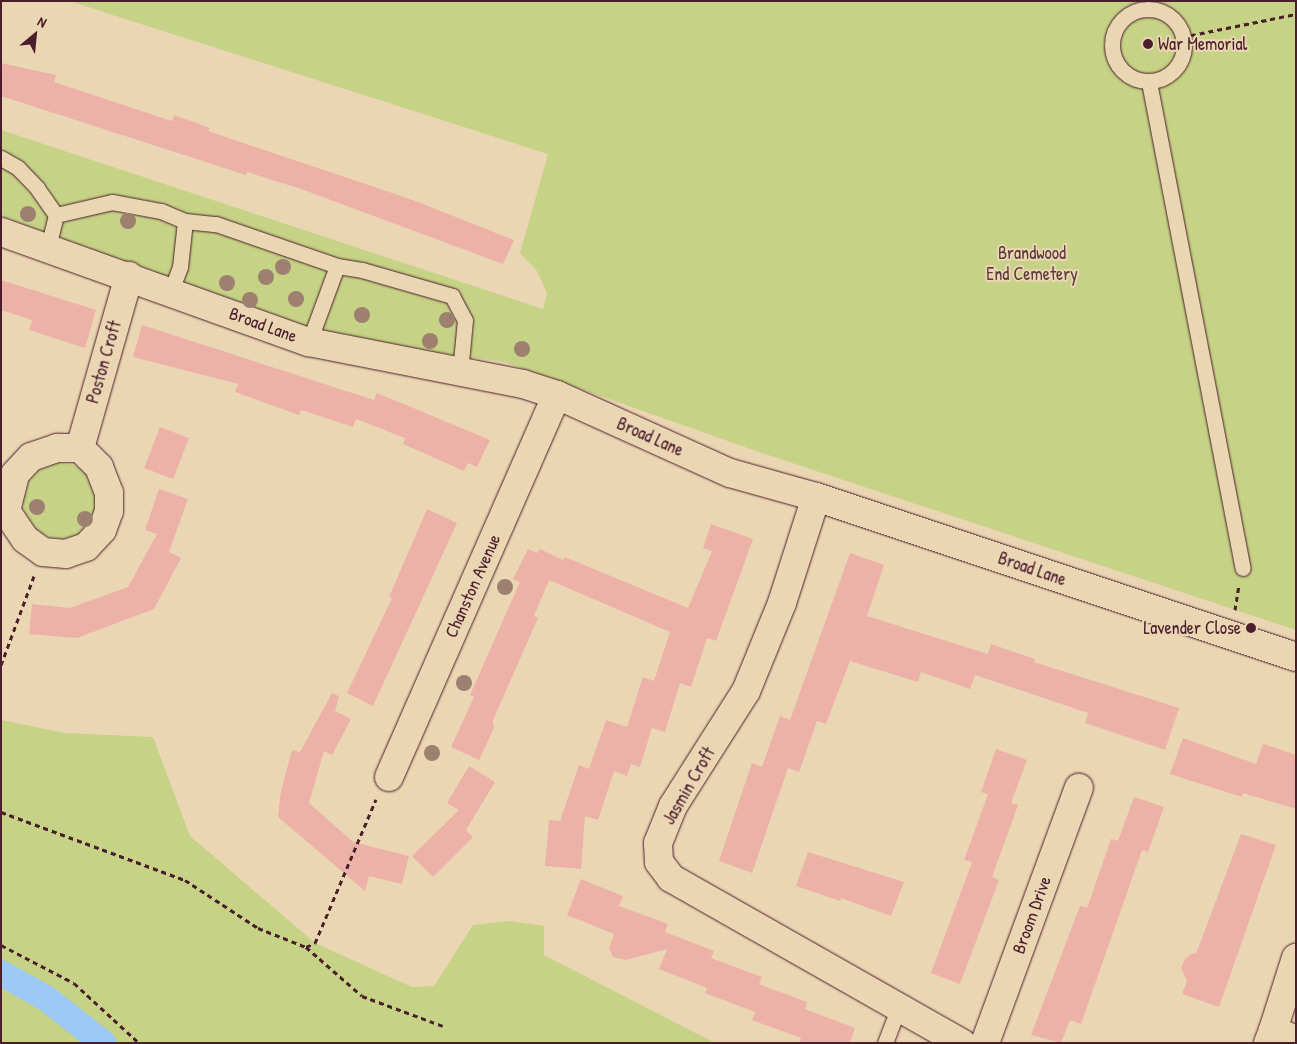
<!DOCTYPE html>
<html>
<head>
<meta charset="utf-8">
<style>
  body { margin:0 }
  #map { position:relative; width:1297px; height:1044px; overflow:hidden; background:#ebd6b4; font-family:"Patrick Hand",sans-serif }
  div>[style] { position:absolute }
  .green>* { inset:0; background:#c6d285 }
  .round { border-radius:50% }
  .canal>* { height:26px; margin:-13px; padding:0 13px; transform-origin:13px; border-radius:13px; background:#9cc9f6 }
  .building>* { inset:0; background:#ecb2a8; transform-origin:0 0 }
  .path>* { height:3px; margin-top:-1.5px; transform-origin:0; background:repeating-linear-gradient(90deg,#4a1f2b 0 5px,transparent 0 9px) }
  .roads { filter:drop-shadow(0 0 1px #4a1f2b) drop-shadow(0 0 1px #4a1f2b) }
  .lane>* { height:15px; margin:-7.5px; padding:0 7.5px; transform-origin:7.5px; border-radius:7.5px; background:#ebd6b4 }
  .lane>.ring { margin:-7.5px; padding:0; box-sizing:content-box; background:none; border:15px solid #ebd6b4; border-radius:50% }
  .street>* { height:28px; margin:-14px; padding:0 14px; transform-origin:14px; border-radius:14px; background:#ebd6b4 }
  .secondary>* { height:28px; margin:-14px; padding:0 14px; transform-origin:14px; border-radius:14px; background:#ebd6b4 }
  .trees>* { width:16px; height:16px; margin:-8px; border-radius:50%; background:#9d8070 }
  .dots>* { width:14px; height:14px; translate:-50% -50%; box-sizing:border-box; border:2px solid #ebd6b4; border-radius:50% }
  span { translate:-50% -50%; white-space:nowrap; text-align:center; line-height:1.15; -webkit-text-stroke:4px #ebd6b4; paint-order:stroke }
  .poi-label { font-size:18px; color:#4a1f2b }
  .left { translate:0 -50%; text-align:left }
  .right { translate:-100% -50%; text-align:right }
  .park-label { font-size:18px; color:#5d3a38 }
  .street-label { font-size:18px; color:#4a1f2b }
  .frame { position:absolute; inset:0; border:2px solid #4a1f2b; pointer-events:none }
  .north { position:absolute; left:10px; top:10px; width:50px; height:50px; -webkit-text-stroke:4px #ebd6b4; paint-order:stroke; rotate:28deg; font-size:14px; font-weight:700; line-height:20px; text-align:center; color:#4a1f2b }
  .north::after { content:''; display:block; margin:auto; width:18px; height:22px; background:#4a1f2b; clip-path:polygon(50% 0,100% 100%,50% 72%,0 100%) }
</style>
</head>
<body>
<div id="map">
  <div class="green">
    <i style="clip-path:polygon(69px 1px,1296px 1px,1296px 630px,762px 453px,504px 362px,402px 348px,295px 326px,1px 216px,1px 130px,543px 309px,547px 293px,537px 271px,520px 253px,548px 154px)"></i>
    <i class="round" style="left:23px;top:463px;width:76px;height:76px"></i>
    <i style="clip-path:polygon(1px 720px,65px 733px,153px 737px,190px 836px,315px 943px,412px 987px,434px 986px,473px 925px,509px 921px,544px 926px,544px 955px,715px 1043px,1px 1043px)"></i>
  </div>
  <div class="canal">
    <i style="left:1px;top:973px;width:51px;rotate:29.1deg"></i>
    <i style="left:46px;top:998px;width:73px;rotate:38.3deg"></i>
  </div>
  <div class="building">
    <i style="clip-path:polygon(1px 63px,56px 75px,54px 82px,172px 121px,174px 115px,210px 128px,208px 131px,410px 199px,514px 240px,503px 264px,301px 189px,247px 172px,246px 175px,1px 96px)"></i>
    <i style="clip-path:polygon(1px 280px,96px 310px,85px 348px,29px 330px,32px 320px,1px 310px)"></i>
    <i style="clip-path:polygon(142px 325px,374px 400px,377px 393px,490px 440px,477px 467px,468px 463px,464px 471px,403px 444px,405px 438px,356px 419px,353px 427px,301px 410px,299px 415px,235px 392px,238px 384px,133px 357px)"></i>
    <i style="left:160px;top:427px;width:31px;height:44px;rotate:21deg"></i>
    <i style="clip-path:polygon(159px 489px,188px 499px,169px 552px,181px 558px,154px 609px,77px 638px,29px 634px,32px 604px,70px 608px,128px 587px,157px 534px,145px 530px)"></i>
    <i style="clip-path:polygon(427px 509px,457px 523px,373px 706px,347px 693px,392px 598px,389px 597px)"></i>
    <i style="clip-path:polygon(711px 524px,753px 539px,716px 641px,707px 638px,691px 687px,680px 683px,665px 732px,652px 728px,640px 767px,631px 764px,627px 776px,614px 771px,598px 820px,585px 816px,581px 869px,545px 866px,549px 820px,560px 821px,579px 765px,589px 769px,606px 720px,627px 727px,643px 677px,654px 681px,670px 632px,549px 580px,534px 616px,538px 618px,493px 720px,494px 728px,479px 760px,451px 747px,474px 697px,470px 695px,520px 582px,513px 579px,528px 549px,537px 553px,540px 549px,563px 560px,565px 557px,688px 608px,712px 551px,703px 548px)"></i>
    <i style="clip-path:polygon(850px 553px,884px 565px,867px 616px,988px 654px,991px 644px,1035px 659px,1034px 662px,1179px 708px,1165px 750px,1085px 723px,1088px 713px,975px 675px,970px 689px,921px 672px,918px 682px,850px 661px,826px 724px,817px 721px,799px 772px,788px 768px,752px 873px,719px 861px,752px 763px,762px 767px,780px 716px,790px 720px)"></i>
    <i style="clip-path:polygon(332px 693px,339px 696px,335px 711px,351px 719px,332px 755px,324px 751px,309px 803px,353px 842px,409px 856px,402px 884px,369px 876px,365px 891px,278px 817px,281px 791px,292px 750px,300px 752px)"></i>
    <i style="clip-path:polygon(1183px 738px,1256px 764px,1263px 744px,1296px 755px,1296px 809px,1243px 793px,1242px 797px,1170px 774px)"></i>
    <i style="clip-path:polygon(996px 749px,1027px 760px,1011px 803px,1018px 805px,992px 877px,999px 880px,960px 984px,931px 973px,972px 862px,964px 860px,988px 794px,981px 792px)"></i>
    <i style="clip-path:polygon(469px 766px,495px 782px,466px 830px,473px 837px,433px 877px,412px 856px,459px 810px,447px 803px)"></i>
    <i style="clip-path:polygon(1134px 797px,1164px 807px,1148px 852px,1142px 850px,1081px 1024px,1070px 1020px,1061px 1043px,1031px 1035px,1080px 906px,1087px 908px,1111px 839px,1118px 841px)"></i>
    <i style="clip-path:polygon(1241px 834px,1276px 845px,1219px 1007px,1182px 994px,1187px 981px,1181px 968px,1185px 959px,1193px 953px,1196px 954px)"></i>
    <i style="clip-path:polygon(808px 852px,904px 882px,891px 916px,841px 898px,840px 901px,796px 886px)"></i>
    <i style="clip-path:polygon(581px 879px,623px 896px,619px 906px,668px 924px,665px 932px,714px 951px,711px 958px,762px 977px,759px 984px,807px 1002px,805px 1009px,855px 1028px,850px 1043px,799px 1043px,801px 1038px,752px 1020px,755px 1012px,705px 993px,707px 988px,659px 969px,667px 949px,626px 960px,613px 957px,609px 948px,614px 934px,567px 915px)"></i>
  </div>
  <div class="path">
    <i style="left:1182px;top:37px;width:116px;rotate:-11.4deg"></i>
    <i style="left:1235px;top:610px;width:24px;rotate:-81deg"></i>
    <i style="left:1px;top:665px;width:95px;rotate:-69.7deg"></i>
    <i style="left:1px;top:812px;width:196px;rotate:20.3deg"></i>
    <i style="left:185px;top:880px;width:87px;rotate:33.3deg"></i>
    <i style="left:258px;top:928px;width:52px;rotate:21.6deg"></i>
    <i style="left:306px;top:947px;width:74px;rotate:41.2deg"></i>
    <i style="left:362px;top:996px;width:86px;rotate:20.3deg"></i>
    <i style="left:1px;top:945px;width:82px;rotate:27.5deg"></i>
    <i style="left:74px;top:983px;width:88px;rotate:42.7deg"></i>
    <i style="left:306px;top:947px;width:10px;rotate:-24deg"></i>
    <i style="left:315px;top:943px;width:156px;rotate:-67deg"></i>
  </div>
  <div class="roads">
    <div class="lane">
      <i class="ring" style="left:1112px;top:9px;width:57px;height:57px"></i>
      <i style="left:1149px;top:82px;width:495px;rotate:79.1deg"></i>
      <i style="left:1px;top:158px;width:20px;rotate:30deg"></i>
      <i style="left:18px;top:168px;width:28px;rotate:46deg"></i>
      <i style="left:37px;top:188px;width:33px;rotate:55deg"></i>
      <i style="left:56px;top:215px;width:34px;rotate:104deg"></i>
      <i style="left:56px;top:215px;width:57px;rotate:-13.1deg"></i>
      <i style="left:112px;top:202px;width:50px;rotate:10.4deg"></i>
      <i style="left:161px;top:211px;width:26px;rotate:23deg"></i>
      <i style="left:185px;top:221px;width:46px;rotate:96.2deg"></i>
      <i style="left:180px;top:267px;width:25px;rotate:111deg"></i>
      <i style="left:185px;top:221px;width:31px;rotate:6deg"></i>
      <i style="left:216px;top:224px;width:128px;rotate:19.1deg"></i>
      <i style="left:309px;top:342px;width:81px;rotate:-69.8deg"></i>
      <i style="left:337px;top:266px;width:25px;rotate:9deg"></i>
      <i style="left:362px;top:270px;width:94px;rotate:16.1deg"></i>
      <i style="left:452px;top:296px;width:27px;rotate:62deg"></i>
      <i style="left:465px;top:320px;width:52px;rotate:95.5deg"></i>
      <i style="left:885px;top:1043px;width:36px;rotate:-69deg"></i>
    </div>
    <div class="street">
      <i style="left:57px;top:448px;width:23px"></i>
      <i style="left:80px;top:448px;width:27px;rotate:45deg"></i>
      <i style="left:99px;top:467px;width:28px;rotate:69deg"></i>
      <i style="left:109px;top:493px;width:18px;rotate:90deg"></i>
      <i style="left:109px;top:511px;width:20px;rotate:110deg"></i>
      <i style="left:102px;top:530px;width:23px;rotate:133deg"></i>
      <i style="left:86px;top:547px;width:21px;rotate:161deg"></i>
      <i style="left:66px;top:554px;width:23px;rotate:-175deg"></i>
      <i style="left:43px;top:552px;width:22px;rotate:-144deg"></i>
      <i style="left:25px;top:539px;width:34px;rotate:-124deg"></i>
      <i style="left:6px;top:511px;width:38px;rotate:-76deg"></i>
      <i style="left:15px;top:474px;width:23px;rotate:-47deg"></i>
      <i style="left:31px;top:457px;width:28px;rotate:-19deg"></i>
      <i style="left:80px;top:448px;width:179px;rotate:-74.1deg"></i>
      <i style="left:816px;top:497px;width:111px;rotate:107.8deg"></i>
      <i style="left:782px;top:603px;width:95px;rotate:112.2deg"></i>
      <i style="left:746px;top:691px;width:136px;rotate:122.4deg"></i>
      <i style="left:673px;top:806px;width:40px;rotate:112deg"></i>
      <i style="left:658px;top:843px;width:19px;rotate:87deg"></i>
      <i style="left:659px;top:862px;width:20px;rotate:53deg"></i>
      <i style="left:671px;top:878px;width:335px;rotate:29.6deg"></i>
      <i style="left:389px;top:777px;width:417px;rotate:-66.3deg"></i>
      <i style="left:1273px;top:1030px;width:76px;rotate:-72.3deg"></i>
      <i style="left:985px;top:1043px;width:272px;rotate:-69.8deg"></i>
      <i style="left:1268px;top:1043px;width:14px;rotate:-69deg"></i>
      <i style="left:1273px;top:1030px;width:25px;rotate:23deg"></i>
    </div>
    <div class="secondary">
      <i style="left:1px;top:232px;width:327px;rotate:19.7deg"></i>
      <i style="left:309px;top:342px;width:218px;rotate:11.1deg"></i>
      <i style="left:523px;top:384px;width:36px;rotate:18deg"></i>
      <i style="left:557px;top:395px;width:190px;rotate:24.3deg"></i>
      <i style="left:730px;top:473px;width:89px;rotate:15.6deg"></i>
      <i style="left:816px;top:497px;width:506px;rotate:18.43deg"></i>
    </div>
  </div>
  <div class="trees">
    <i style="left:28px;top:214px"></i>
    <i style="left:128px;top:221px"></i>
    <i style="left:283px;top:267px"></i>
    <i style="left:266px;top:277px"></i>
    <i style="left:227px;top:283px"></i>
    <i style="left:296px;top:299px"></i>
    <i style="left:250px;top:300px"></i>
    <i style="left:362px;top:315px"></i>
    <i style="left:447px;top:320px"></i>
    <i style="left:430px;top:341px"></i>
    <i style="left:522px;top:349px"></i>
    <i style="left:37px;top:507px"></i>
    <i style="left:85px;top:519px"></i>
    <i style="left:505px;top:587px"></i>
    <i style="left:464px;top:683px"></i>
    <i style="left:432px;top:753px"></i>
  </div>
  <div class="dots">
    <i style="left:1148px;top:44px;background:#4a1f2b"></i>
    <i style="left:1251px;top:628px;background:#4a1f2b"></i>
  </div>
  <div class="poi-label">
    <span class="left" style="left:1158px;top:44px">War Memorial</span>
    <span class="right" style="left:1241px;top:628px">Lavender Close</span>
  </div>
  <div class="park-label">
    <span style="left:1032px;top:264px">Brandwood<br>End Cemetery</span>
  </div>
  <div class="street-label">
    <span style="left:263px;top:325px;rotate:20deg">Broad Lane</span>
    <span style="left:104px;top:362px;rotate:-74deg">Poston Croft</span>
    <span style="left:650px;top:437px;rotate:24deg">Broad Lane</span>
    <span style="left:1032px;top:569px;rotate:19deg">Broad Lane</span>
    <span style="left:473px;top:586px;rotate:-66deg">Chanston Avenue</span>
    <span style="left:689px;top:786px;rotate:-60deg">Jasmin Croft</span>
    <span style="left:1032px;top:915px;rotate:-70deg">Broom Drive</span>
  </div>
  <div class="frame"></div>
  <div class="north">N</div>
</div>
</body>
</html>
